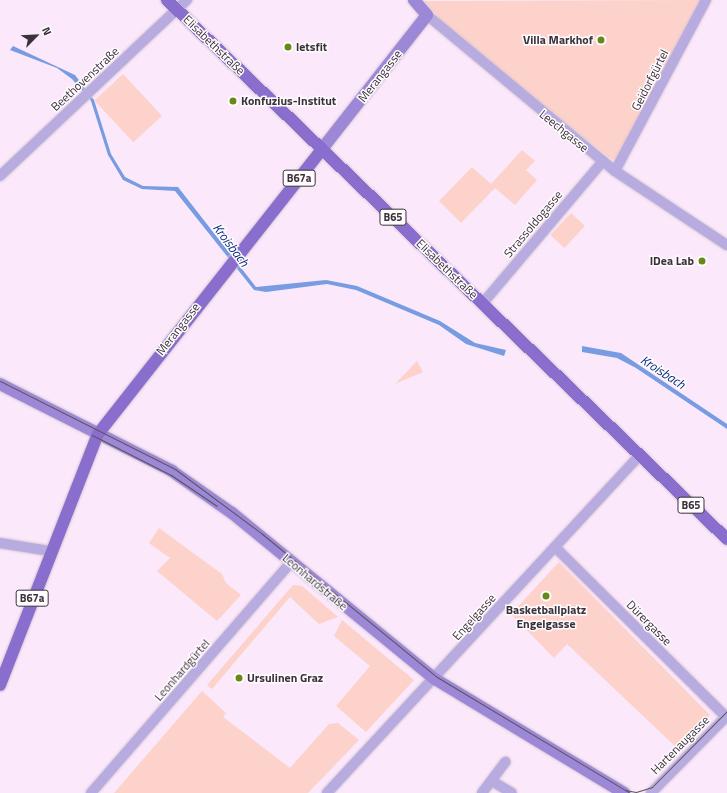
<!DOCTYPE html>
<html>
<head>
<meta charset="utf-8">
<style>
  body { margin:0 }
  #map { position:relative; width:727px; height:793px; overflow:hidden; background:#fbe8fa; font-family:"Titillium Web",sans-serif }
  div>[style] { position:absolute }
  .green>* { inset:0; background:#fcd2ca; transform-origin:0 0 }
  .water>* { inset:0; background:#789ce1 }
  .roads { filter:drop-shadow(0 0 1px #d4c4d3) drop-shadow(0 0 1px #d4c4d3) }
  .street>* { height:10px; margin:-5px; padding:0 5px; transform-origin:5px; border-radius:5px; background:#b7abe0 }
  .secondary>* { height:12px; margin:-6px; padding:0 6px; transform-origin:6px; border-radius:6px; background:#9c88d6 }
  .primary>* { height:12px; margin:-6px; padding:0 6px; transform-origin:6px; border-radius:6px; background:#896ece }
  .tram>* { height:1px; margin:-0.5px; padding:0 0.5px; transform-origin:0.5px; border-radius:0.5px; background:#5c535c }
  .dots>* { width:11px; height:11px; translate:-50% -50%; box-sizing:border-box; border:2px solid #fffbff; border-radius:50% }
  span { translate:-50% -50%; white-space:nowrap; text-align:center; line-height:1.15; -webkit-text-stroke:3px #fffbff; paint-order:stroke }
  .shield-label span { padding:1px 3px; background:#fffbff; border:1px solid; border-radius:3px; -webkit-text-stroke-width:0 }
  .shield-label { font-size:11px; color:#393239; font-weight:700 }
  .poi-label { font-size:12px; color:#393239; font-weight:700 }
  .right { translate:-100% -50%; text-align:right }
  .left { translate:0 -50%; text-align:left }
  .street-label { font-size:12px; color:#393239 }
  .water-label { font-size:13px; color:#0b2f7e; font-style:italic }
  .north { position:absolute; left:16px; top:16px; width:40px; height:40px; -webkit-text-stroke:3px #fffbff; paint-order:stroke; rotate:66deg; font-size:11px; font-weight:700; line-height:16px; text-align:center; color:#393239 }
  .north::after { content:''; display:block; margin:auto; width:14px; height:18px; background:#393239; clip-path:polygon(50% 0,100% 100%,50% 72%,0 100%) }
</style>
</head>
<body>
<div id="map">
  <div class="green">
    <i style="clip-path:polygon(706px 0,623px 162px,611px 159px,491px 65px,445px 25px,424px 1px)"></i>
    <i style="left:123px;top:74px;width:57px;height:39px;rotate:47deg"></i>
    <i style="clip-path:polygon(522px 150px,535px 161px,526px 170px,537px 180px,515px 205px,495px 188px,461px 223px,439px 201px,472px 167px,491px 184px)"></i>
    <i style="left:571px;top:213px;width:19px;height:30px;rotate:43deg"></i>
    <i style="clip-path:polygon(417px 361px,423px 372px,395px 384px)"></i>
    <i style="clip-path:polygon(159px 528px,222px 574px,226px 583px,241px 595px,217px 621px,157px 571px,170px 558px,149px 543px)"></i>
    <i style="clip-path:polygon(559px 562px,710px 715px,677px 748px,567px 644px,554px 658px,511px 614px)"></i>
    <i style="clip-path:polygon(293px 585px,302px 586px,338px 617px,319px 624px,290px 597px,212px 689px,207px 685px)"></i>
    <i style="clip-path:polygon(342px 620px,414px 680px,366px 732px,336px 706px,370px 666px,334px 636px)"></i>
    <i style="clip-path:polygon(202px 691px,226px 713px,223px 717px,290px 768px,329px 724px,338px 723px,359px 740px,308px 793px,114px 793px)"></i>
  </div>
  <div class="water">
    <i style="clip-path:polygon(13px 46px,75px 75px,94px 100px,111px 154px,125px 177px,143px 186px,178px 187px,256px 287px,326px 280px,357px 286px,440px 321px,475px 343px,506px 350px,504px 356px,466px 344px,439px 325px,356px 290px,327px 284px,266px 292px,254px 290px,175px 191px,142px 189px,123px 180px,108px 155px,91px 101px,72px 79px,57px 68px,10px 50px)"></i>
    <i style="clip-path:polygon(582px 346px,621px 353px,727px 424px,727px 429px,636px 368px,617px 358px,582px 352px)"></i>
  </div>
  <div class="roads">
    <div class="street">
      <i style="left:427px;top:15px;width:244px;rotate:39.7deg"></i>
      <i style="left:615px;top:171px;width:134px;rotate:33.5deg"></i>
      <i style="left:615px;top:171px;width:194px;rotate:-62deg"></i>
      <i style="left:0;top:176px;width:257px;rotate:-43.3deg"></i>
      <i style="left:483px;top:303px;width:186px;rotate:-49.8deg"></i>
      <i style="left:0;top:543px;width:51px;rotate:9.1deg"></i>
      <i style="left:555px;top:547px;width:241px;rotate:44.8deg"></i>
      <i style="left:492px;top:781px;width:23px;rotate:31deg"></i>
      <i style="left:91px;top:793px;width:306px;rotate:-49.1deg"></i>
      <i style="left:327px;top:793px;width:459px;rotate:-47.2deg"></i>
      <i style="left:482px;top:793px;width:39px;rotate:-53deg"></i>
      <i style="left:651px;top:793px;width:108px;rotate:-45.4deg"></i>
    </div>
    <div class="secondary">
      <i style="left:322px;top:149px;width:170px;rotate:-51.9deg"></i>
      <i style="left:427px;top:15px;width:20px;rotate:-131deg"></i>
      <i style="left:0;top:384px;width:193px;rotate:26.8deg"></i>
      <i style="left:172px;top:471px;width:73px;rotate:35deg"></i>
      <i style="left:232px;top:513px;width:262px;rotate:39.3deg"></i>
      <i style="left:435px;top:679px;width:221px;rotate:31.1deg"></i>
    </div>
    <div class="primary">
      <i style="left:167px;top:0;width:777px;rotate:43.91deg"></i>
      <i style="left:0;top:685px;width:269px;rotate:-68.7deg"></i>
      <i style="left:98px;top:434px;width:362px;rotate:-51.8deg"></i>
    </div>
  </div>
  <div class="tram">
    <i style="left:0;top:381px;width:196px;rotate:26.7deg"></i>
    <i style="left:175px;top:469px;width:107px;rotate:36.7deg"></i>
    <i style="left:261px;top:533px;width:227px;rotate:39.3deg"></i>
    <i style="left:437px;top:677px;width:225px;rotate:31deg"></i>
    <i style="left:92px;top:435px;width:89px;rotate:26.9deg"></i>
    <i style="left:171px;top:475px;width:55px;rotate:34deg"></i>
    <i style="left:625px;top:790px;width:11px;rotate:10deg"></i>
    <i style="left:636px;top:792px;width:17px;rotate:-17deg"></i>
    <i style="left:652px;top:787px;width:107px;rotate:-45.4deg"></i>
  </div>
  <div class="dots">
    <i style="left:601px;top:40px;background:#658b15"></i>
    <i style="left:288px;top:47px;background:#658b15"></i>
    <i style="left:233px;top:101px;background:#658b15"></i>
    <i style="left:702px;top:261px;background:#658b15"></i>
    <i style="left:546px;top:596px;background:#658b15"></i>
    <i style="left:239px;top:678px;background:#658b15"></i>
  </div>
  <div class="shield-label">
    <span style="left:299px;top:178px">B67a</span>
    <span style="left:393px;top:217px">B65</span>
    <span style="left:691px;top:505px">B65</span>
    <span style="left:32px;top:598px">B67a</span>
  </div>
  <div class="poi-label">
    <span class="right" style="left:593px;top:40px">Villa Markhof</span>
    <span class="left" style="left:296px;top:47px">letsfit</span>
    <span class="left" style="left:241px;top:101px">Konfuzius-Institut</span>
    <span class="right" style="left:694px;top:261px">IDea Lab</span>
    <span style="left:546px;top:617px">Basketballplatz<br>Engelgasse</span>
    <span class="left" style="left:247px;top:678px">Ursulinen Graz</span>
  </div>
  <div class="street-label">
    <span style="left:214px;top:45px;rotate:44deg">Elisabethstraße</span>
    <span style="left:380px;top:76px;rotate:-52deg">Merangasse</span>
    <span style="left:85px;top:79px;rotate:-43deg">Beethovenstraße</span>
    <span style="left:650px;top:80px;rotate:-63deg">Geidorfgürtel</span>
    <span style="left:564px;top:131px;rotate:39deg">Leechgasse</span>
    <span style="left:533px;top:224px;rotate:-50deg">Strassoldogasse</span>
    <span style="left:447px;top:269px;rotate:44deg">Elisabethstraße</span>
    <span style="left:178px;top:329px;rotate:-52deg">Merangasse</span>
    <span style="left:315px;top:582px;rotate:40deg">Leonhardstraße</span>
    <span style="left:474px;top:617px;rotate:-48deg">Engelgasse</span>
    <span style="left:649px;top:623px;rotate:45deg">Dürergasse</span>
    <span style="left:182px;top:670px;rotate:-49deg">Leonhardgürtel</span>
    <span style="left:680px;top:745px;rotate:-45deg">Hartenaugasse</span>
  </div>
  <div class="water-label">
    <span style="left:231px;top:245px;rotate:53deg">Kroisbach</span>
    <span style="left:663px;top:372px;rotate:33deg">Kroisbach</span>
  </div>
  <div class="north">N</div>
</div>
</body>
</html>
